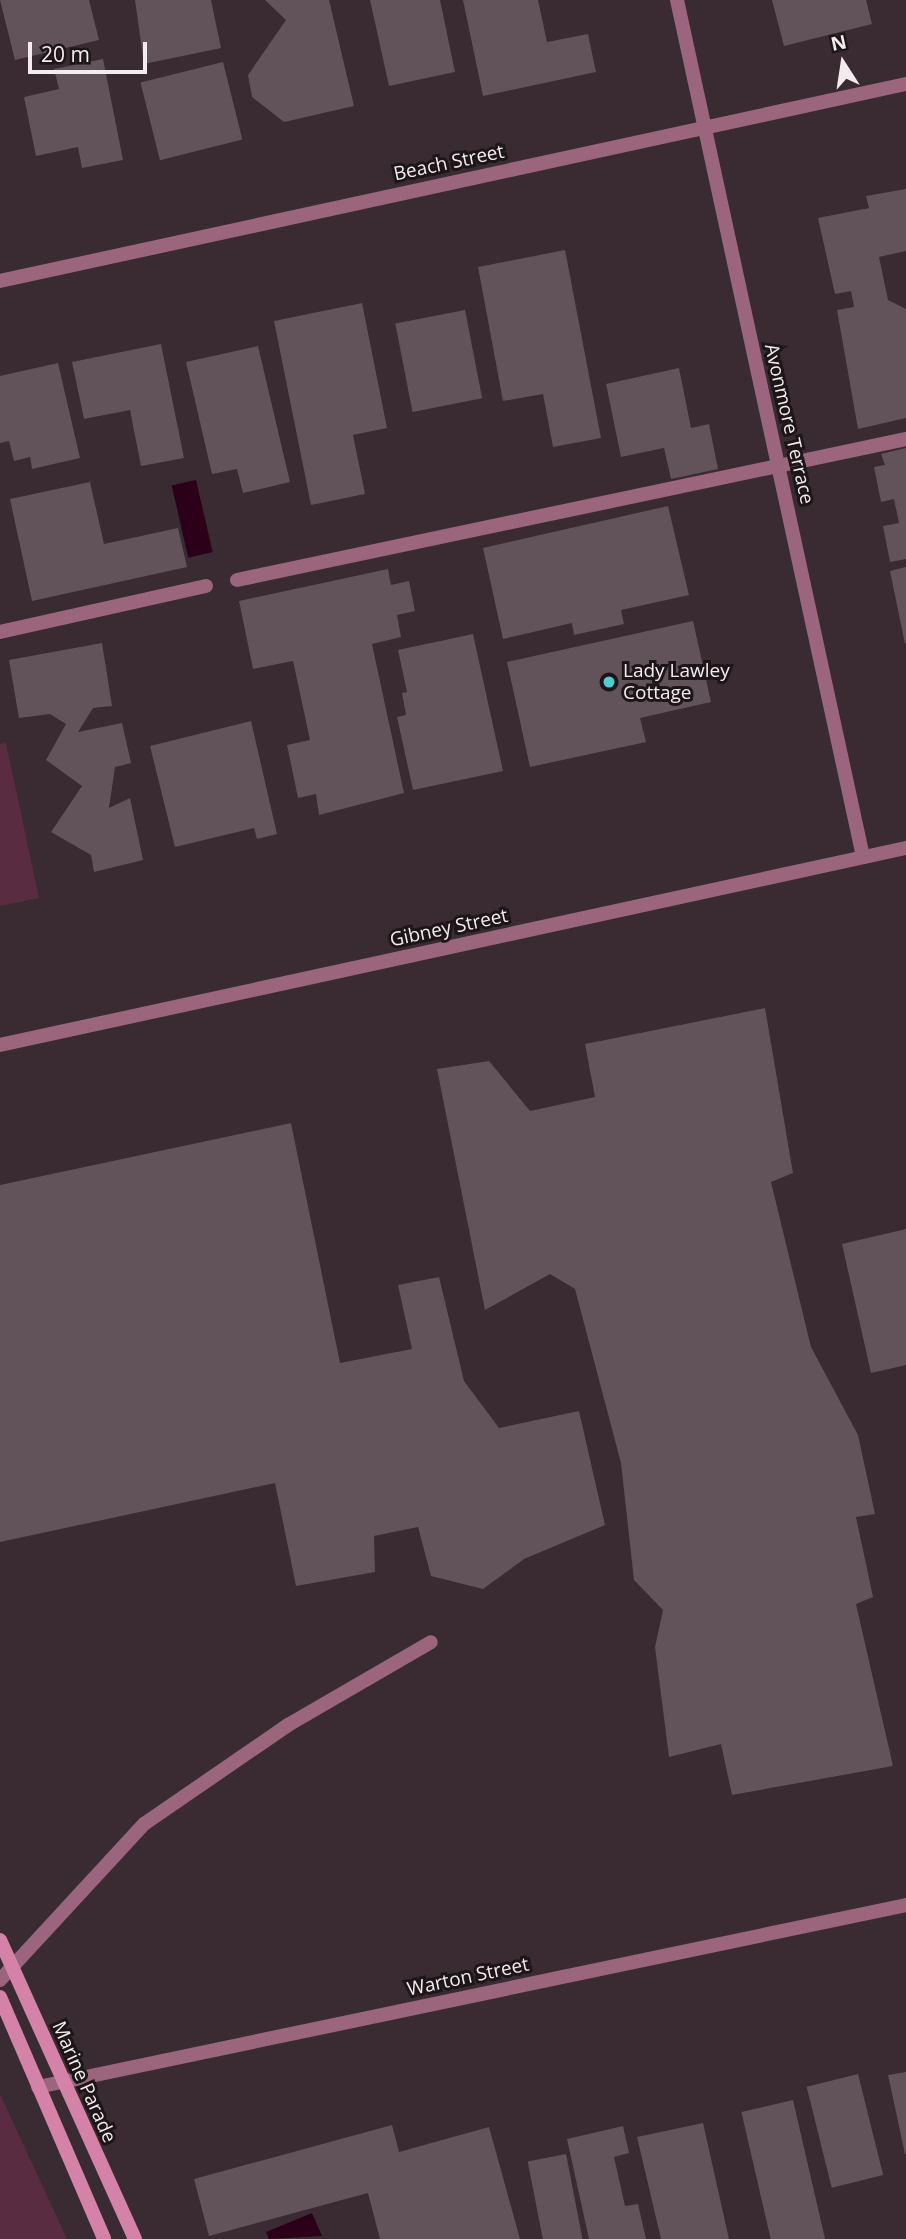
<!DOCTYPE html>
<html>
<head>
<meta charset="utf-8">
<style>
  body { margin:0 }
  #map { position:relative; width:906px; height:2239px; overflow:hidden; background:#392b31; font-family:"Open Sans",sans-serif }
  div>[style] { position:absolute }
  .green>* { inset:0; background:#592c42 }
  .water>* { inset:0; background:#2c0018; transform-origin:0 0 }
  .building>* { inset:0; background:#625259; transform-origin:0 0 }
  .lane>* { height:14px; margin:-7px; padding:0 7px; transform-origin:7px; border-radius:7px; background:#9a657d }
  .street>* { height:14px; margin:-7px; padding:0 7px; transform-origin:7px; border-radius:7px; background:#9a657d }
  .secondary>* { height:14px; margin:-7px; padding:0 7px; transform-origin:7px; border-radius:7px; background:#d582a9 }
  .dots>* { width:19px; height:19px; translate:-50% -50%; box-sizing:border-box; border:4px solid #1c1618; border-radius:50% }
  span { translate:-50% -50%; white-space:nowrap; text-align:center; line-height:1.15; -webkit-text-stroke:6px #1c1618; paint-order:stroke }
  .street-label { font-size:19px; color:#f4ebef }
  .poi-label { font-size:19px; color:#f4ebef }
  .left { translate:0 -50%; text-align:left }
  .north { position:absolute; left:808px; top:28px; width:70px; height:70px; -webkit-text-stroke:5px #1c1618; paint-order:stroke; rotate:348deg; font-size:19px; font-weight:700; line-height:28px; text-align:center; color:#f4ebef }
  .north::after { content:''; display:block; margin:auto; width:24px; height:32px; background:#f4ebef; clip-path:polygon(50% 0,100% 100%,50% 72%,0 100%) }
  .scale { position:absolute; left:28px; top:42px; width:119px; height:32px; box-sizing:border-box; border:4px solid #f4ebef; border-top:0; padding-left:9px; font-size:21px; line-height:24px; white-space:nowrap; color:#f4ebef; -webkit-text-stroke:5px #1c1618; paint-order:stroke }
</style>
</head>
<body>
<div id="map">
  <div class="green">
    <i style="clip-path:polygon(6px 743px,39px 898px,0 906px,0 744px)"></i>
    <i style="clip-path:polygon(0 2094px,67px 2239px,0 2239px)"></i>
  </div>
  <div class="water">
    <i style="left:196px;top:480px;width:74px;height:25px;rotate:77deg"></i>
    <i style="clip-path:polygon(312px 2213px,322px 2236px,269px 2239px,266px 2232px)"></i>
  </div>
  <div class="building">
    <i style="clip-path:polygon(0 0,89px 0,99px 40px,15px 60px)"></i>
    <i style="clip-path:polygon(135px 0,211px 0,221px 48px,144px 64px)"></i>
    <i style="clip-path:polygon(265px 0,329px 0,354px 106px,284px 122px,252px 97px,248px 75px,286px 20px)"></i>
    <i style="clip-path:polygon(370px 0,440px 0,455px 72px,389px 86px)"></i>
    <i style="clip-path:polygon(463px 0,538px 0,547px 42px,588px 34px,596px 72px,483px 96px)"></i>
    <i style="clip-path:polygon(772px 0,866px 0,872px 24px,784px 46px)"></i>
    <i style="clip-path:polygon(103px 59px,123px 160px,82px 168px,78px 147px,36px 156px,24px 97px,59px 89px,54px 69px)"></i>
    <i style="left:223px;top:62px;width:80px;height:85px;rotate:76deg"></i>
    <i style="clip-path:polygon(906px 189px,906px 251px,879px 257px,888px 300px,906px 309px,906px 418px,858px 429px,837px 310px,854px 307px,851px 291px,835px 294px,818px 218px,869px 208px,866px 196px)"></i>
    <i style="clip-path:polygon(565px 250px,601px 438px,553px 447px,543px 394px,503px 401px,478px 267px)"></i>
    <i style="clip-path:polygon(362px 303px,387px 428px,353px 435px,365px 494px,311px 505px,274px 321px)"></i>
    <i style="left:465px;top:310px;width:90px;height:71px;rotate:79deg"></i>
    <i style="clip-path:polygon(161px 344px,184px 458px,141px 466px,130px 410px,84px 419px,72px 362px)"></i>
    <i style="clip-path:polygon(258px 346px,290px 482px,243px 493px,237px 469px,212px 474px,186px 362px)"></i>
    <i style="clip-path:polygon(58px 363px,80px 458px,32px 469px,30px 457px,14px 461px,9px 441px,0 443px,0 376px)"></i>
    <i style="clip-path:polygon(679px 368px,691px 428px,709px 424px,718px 469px,671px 479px,664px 448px,621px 457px,606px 384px)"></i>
    <i style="clip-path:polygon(906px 448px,906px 559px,890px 562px,883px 526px,899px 523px,894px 499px,881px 502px,874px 467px,885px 465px,881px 454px)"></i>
    <i style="clip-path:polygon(90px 482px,104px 544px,178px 528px,187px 567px,32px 601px,10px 499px)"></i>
    <i style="clip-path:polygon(668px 506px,689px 595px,621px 610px,624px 624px,574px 635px,572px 623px,503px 639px,483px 548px)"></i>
    <i style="clip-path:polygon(906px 567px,906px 643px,905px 644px,890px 571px)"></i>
    <i style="clip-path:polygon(388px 569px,391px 585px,409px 581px,415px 611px,397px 615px,401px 637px,372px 644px,404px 793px,319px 815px,316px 794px,298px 798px,287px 745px,310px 740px,293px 661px,253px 669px,239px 601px)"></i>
    <i style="clip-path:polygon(693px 621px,711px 702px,640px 718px,646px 742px,530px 767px,507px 662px)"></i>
    <i style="clip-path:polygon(473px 634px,503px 771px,413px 790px,397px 717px,406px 715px,402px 693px,407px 692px,398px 650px)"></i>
    <i style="clip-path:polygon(102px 643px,112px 706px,93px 708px,78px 732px,122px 723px,131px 763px,115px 767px,109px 808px,130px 798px,143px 860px,94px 872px,91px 855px,51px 832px,82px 786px,46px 760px,66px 724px,50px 714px,19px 718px,9px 660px)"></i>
    <i style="clip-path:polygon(251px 721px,277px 834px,257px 839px,254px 828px,175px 847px,150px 746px)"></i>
    <i style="clip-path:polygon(765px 1008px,793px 1173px,771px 1182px,811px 1347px,858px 1435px,875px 1514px,856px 1517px,873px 1597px,856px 1604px,893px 1766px,732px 1795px,721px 1744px,669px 1757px,655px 1647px,663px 1610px,634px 1580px,621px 1463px,575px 1289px,550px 1274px,485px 1310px,437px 1069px,489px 1061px,530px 1111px,595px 1097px,585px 1044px)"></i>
    <i style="clip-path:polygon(291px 1123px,340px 1363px,412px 1349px,398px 1285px,439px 1277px,464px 1381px,499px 1428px,579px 1411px,605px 1525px,524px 1559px,483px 1589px,431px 1576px,418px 1527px,374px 1536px,375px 1572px,296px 1586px,275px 1483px,0 1542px,0 1185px)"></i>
    <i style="clip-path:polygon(906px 1229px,906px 1365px,871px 1373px,842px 1244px)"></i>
    <i style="clip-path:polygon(906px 2072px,906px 2154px,905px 2154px,888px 2075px)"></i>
    <i style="left:858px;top:2074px;width:104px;height:53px;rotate:76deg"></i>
    <i style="left:793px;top:2100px;width:143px;height:53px;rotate:77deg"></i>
    <i style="clip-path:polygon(703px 2123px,729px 2239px,661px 2239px,637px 2137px)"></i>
    <i style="clip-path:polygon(392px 2125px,399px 2152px,489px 2127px,520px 2239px,380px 2239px,368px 2193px,209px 2236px,194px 2179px)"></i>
    <i style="clip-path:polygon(623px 2126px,629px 2153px,614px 2157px,625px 2206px,638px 2204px,646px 2239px,589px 2239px,567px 2139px)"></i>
    <i style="left:566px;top:2154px;width:87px;height:39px;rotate:79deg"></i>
  </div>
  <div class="lane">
    <i style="left:237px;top:580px;width:684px;rotate:-11.9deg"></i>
    <i style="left:0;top:632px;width:211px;rotate:-12.6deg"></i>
    <i style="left:0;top:1980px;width:212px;rotate:-47.3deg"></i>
    <i style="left:144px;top:1824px;width:175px;rotate:-34.5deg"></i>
    <i style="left:288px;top:1725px;width:165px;rotate:-30.1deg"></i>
  </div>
  <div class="street">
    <i style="left:677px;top:0;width:877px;rotate:77.75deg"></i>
    <i style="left:0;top:281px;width:927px;rotate:-12.27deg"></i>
    <i style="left:0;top:1045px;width:927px;rotate:-12.27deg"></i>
    <i style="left:38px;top:2087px;width:887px;rotate:-11.84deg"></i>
  </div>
  <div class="secondary">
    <i style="left:0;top:1940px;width:328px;rotate:65.7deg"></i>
    <i style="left:0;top:1997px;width:263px;rotate:66.7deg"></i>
  </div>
  <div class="dots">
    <i style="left:609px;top:682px;background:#51ccd3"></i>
  </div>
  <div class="street-label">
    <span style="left:449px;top:163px;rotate:-12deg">Beach Street</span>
    <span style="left:789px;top:424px;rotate:77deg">Avonmore Terrace</span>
    <span style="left:449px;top:928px;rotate:-12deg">Gibney Street</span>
    <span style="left:468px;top:1977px;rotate:-12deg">Warton Street</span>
    <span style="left:84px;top:2082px;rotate:66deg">Marine Parade</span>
  </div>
  <div class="poi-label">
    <span class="left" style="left:623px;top:682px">Lady Lawley<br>Cottage</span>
  </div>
  <div class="north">N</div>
  <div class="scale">20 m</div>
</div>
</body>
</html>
